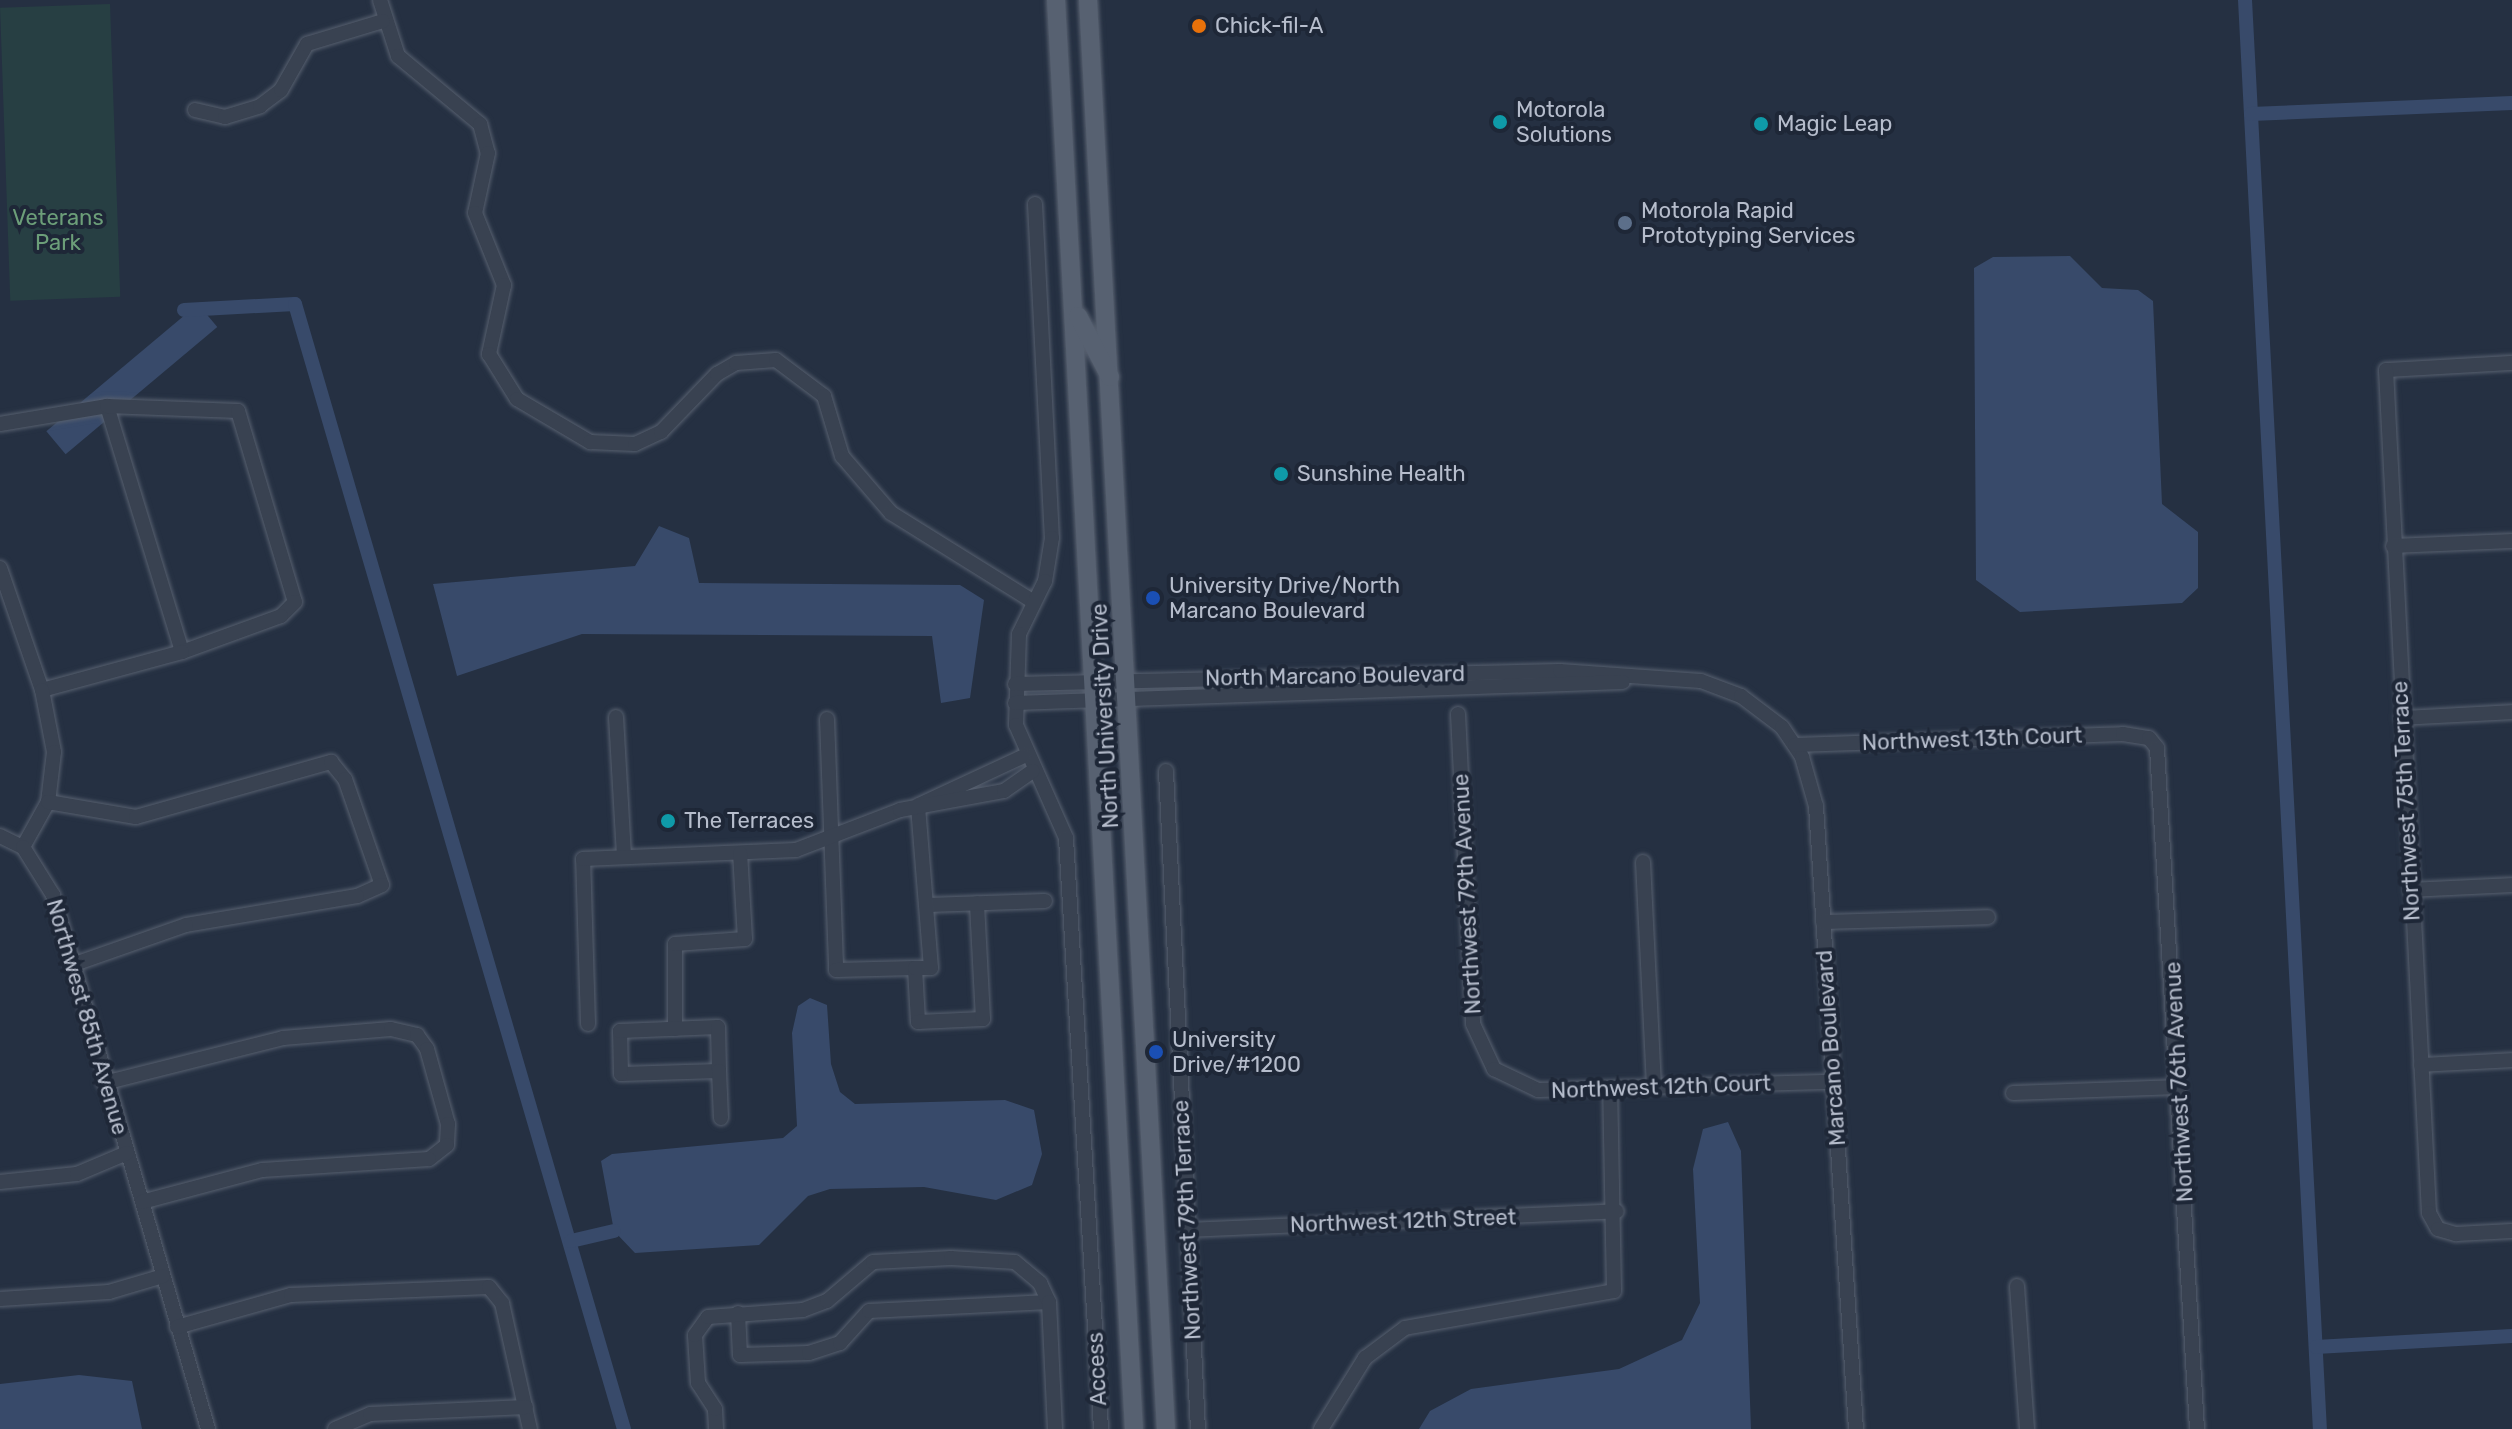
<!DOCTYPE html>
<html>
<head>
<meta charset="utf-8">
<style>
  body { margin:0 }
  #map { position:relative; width:2512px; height:1429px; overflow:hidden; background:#253042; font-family:Rubik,sans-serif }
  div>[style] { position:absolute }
  .green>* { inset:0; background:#273f43; transform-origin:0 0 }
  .water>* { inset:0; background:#384a6a; transform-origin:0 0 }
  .canal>* { height:14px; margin:-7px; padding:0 7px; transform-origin:7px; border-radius:7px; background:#384a6a }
  .roads { filter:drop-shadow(0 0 2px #57606f) drop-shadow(0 0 2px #57606f) }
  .minor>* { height:14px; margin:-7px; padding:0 7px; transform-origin:7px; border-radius:7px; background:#394251 }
  .major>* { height:18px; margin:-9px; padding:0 9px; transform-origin:9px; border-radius:9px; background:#576171 }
  .dots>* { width:22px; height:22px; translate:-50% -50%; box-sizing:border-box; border:4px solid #1e2737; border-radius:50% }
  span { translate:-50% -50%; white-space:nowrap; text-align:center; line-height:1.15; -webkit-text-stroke:8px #1e2737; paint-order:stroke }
  .poi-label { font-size:22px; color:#b6bdcc }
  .left { translate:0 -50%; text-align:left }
  .park-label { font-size:22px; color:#6c9e79 }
  .street-label { font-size:22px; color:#b6bdcc }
</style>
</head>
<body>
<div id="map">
  <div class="green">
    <i style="left:110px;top:4px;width:293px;height:110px;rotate:88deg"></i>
  </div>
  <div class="water">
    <i style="clip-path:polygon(2070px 256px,2102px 288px,2138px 290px,2153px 301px,2162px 504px,2198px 532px,2198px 588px,2182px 603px,2020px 612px,1976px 580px,1974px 268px,1993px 257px)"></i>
    <i style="left:198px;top:304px;width:30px;height:198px;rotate:50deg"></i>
    <i style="clip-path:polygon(659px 526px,689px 538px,699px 583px,960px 585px,984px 600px,970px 698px,941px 703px,932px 636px,582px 634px,457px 676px,433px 584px,635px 566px)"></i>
    <i style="clip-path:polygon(810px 998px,827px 1005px,831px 1064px,840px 1092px,855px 1104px,1005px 1100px,1034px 1110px,1042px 1154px,1032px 1185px,996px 1200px,924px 1187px,830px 1189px,808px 1196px,759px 1245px,635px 1253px,614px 1231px,601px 1161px,612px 1154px,783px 1138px,797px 1126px,792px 1033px,798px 1006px)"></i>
    <i style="clip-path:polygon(1728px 1122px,1741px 1151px,1751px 1429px,1419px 1429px,1430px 1411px,1471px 1389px,1619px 1369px,1682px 1340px,1700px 1303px,1693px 1169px,1703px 1129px)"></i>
    <i style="clip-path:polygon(79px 1375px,132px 1381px,142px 1429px,0 1429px,0 1384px)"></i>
  </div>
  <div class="canal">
    <i style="left:2245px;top:0;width:1431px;rotate:87deg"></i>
    <i style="left:2251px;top:114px;width:261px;rotate:-2.4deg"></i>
    <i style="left:184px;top:310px;width:111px;rotate:-3.1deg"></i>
    <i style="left:295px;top:304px;width:1172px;rotate:73.7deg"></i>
    <i style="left:571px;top:1241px;width:44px;rotate:-13.1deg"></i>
    <i style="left:2316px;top:1347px;width:196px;rotate:-3.2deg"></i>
  </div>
  <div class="roads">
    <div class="minor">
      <i style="left:380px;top:0;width:59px;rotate:72.2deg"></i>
      <i style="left:398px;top:56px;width:107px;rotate:39.7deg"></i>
      <i style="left:480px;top:124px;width:30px;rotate:75deg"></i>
      <i style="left:488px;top:153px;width:61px;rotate:102.2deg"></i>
      <i style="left:475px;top:213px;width:78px;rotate:68.1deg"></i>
      <i style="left:504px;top:285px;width:71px;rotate:102.3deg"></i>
      <i style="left:489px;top:354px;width:53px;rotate:58.1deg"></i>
      <i style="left:517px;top:399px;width:85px;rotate:30.5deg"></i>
      <i style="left:590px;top:442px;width:45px;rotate:2.5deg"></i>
      <i style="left:635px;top:444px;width:29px;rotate:-25deg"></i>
      <i style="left:661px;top:432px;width:81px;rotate:-46deg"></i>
      <i style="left:717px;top:374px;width:22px;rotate:-30deg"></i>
      <i style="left:736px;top:363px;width:40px;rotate:-4.3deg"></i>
      <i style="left:776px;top:360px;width:60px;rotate:36.9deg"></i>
      <i style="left:824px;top:396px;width:63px;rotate:73.3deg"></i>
      <i style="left:842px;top:456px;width:75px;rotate:49.3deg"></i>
      <i style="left:891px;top:513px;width:168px;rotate:31.9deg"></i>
      <i style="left:195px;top:110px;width:31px;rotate:13deg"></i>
      <i style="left:225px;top:117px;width:37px;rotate:-17deg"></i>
      <i style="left:260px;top:106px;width:26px;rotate:-37deg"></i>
      <i style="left:281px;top:90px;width:53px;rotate:-60.5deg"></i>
      <i style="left:307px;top:44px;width:79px;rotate:-16.8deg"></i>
      <i style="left:1035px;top:204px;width:334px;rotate:87.1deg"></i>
      <i style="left:1052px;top:538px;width:44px;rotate:99.2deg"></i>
      <i style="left:1045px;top:581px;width:59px;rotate:116.1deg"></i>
      <i style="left:1019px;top:634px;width:91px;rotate:91.9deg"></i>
      <i style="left:1016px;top:725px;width:124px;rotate:66.1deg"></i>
      <i style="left:1066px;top:838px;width:592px;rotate:86.61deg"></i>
      <i style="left:2512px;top:363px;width:126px;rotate:176.8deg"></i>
      <i style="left:2386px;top:370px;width:844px;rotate:87.08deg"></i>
      <i style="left:2429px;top:1213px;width:18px;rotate:61deg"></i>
      <i style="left:2438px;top:1229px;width:19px;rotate:16deg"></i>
      <i style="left:2456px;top:1234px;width:56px;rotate:-3.1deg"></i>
      <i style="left:107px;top:406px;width:257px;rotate:73deg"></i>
      <i style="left:0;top:424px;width:109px;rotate:-9.5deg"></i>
      <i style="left:107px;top:406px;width:131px;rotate:2.2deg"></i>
      <i style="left:238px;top:411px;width:199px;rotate:73.4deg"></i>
      <i style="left:295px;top:602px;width:20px;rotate:135deg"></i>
      <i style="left:281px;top:616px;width:105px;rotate:160deg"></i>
      <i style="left:182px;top:652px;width:145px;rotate:164.8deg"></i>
      <i style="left:2393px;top:546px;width:119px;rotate:-2.4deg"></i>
      <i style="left:0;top:568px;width:129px;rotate:71deg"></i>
      <i style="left:42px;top:690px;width:63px;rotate:79deg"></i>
      <i style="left:54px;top:752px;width:50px;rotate:96.8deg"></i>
      <i style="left:48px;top:802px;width:51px;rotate:119.1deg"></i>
      <i style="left:1015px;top:684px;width:545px;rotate:-1.37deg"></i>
      <i style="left:1560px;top:671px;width:141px;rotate:4.1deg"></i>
      <i style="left:1701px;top:681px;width:43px;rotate:20.6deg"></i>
      <i style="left:1741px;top:696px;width:51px;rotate:37.1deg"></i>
      <i style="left:1782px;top:727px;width:36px;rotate:56deg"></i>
      <i style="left:1802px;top:757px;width:51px;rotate:74.1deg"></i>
      <i style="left:1816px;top:806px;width:624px;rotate:86.33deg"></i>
      <i style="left:1015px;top:703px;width:608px;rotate:-1.98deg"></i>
      <i style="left:1458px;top:714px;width:310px;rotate:87.2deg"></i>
      <i style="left:1473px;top:1024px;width:50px;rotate:65deg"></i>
      <i style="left:1494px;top:1069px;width:49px;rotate:25.5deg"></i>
      <i style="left:1538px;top:1090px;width:295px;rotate:-1.6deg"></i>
      <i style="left:616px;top:717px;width:140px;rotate:86.7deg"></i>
      <i style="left:2402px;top:718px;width:110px;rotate:-3.1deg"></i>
      <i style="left:827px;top:719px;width:251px;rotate:87.9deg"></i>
      <i style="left:836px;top:970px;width:79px;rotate:-1.5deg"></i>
      <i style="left:915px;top:968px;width:54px;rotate:86.8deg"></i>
      <i style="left:918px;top:1022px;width:65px;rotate:-2.6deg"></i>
      <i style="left:983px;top:1019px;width:116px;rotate:-93deg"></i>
      <i style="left:1795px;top:745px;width:328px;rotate:-1.9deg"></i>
      <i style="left:2123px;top:734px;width:26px;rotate:9deg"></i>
      <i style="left:2149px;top:738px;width:13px;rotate:51deg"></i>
      <i style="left:2157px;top:748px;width:682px;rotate:86.64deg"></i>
      <i style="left:1166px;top:771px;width:659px;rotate:87.22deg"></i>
      <i style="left:48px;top:802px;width:89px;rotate:9.7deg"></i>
      <i style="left:136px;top:817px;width:203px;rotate:-15.8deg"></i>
      <i style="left:331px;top:762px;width:22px;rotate:51deg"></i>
      <i style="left:345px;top:779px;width:112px;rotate:70.8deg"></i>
      <i style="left:382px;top:885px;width:27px;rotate:156deg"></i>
      <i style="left:357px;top:896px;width:173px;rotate:170.4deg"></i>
      <i style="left:186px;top:925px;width:121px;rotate:160.7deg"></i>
      <i style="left:919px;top:805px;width:116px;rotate:-25deg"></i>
      <i style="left:0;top:836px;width:25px;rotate:26deg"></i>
      <i style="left:23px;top:847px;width:57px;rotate:58deg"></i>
      <i style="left:53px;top:895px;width:556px;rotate:73.81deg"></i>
      <i style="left:1643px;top:862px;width:225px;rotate:87.2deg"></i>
      <i style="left:2411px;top:890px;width:101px;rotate:-2.8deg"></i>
      <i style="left:928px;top:905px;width:117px;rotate:-2deg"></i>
      <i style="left:1823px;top:922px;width:165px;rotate:-1.7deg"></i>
      <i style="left:915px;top:968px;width:16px"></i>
      <i style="left:931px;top:968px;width:163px;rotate:-94.6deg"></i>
      <i style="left:588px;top:1024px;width:165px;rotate:-91.7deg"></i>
      <i style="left:583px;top:859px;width:213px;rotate:-2.4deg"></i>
      <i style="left:796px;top:850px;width:111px;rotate:-21deg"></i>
      <i style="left:900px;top:810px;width:106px;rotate:-10.4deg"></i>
      <i style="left:1004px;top:791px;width:35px;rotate:-35deg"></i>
      <i style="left:675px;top:1029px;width:85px;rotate:-90deg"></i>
      <i style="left:675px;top:944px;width:70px;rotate:-4.1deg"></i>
      <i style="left:745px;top:939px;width:86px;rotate:-93.3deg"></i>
      <i style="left:2421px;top:1065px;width:91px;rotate:-3.1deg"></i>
      <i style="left:719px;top:1071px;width:98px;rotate:178.2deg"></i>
      <i style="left:621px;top:1074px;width:43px;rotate:-91.3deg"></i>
      <i style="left:620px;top:1031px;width:98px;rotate:-2.3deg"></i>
      <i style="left:718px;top:1027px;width:44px;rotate:88.7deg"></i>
      <i style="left:719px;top:1071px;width:47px;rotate:87.6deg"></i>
      <i style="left:104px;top:1083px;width:185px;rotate:-14.1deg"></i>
      <i style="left:283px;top:1038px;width:108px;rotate:-4.8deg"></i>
      <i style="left:391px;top:1029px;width:27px;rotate:13deg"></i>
      <i style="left:417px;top:1035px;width:17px;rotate:54deg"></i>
      <i style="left:427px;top:1049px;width:78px;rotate:74.4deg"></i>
      <i style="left:448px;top:1124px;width:21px;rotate:93deg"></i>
      <i style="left:447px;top:1145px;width:23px;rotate:142deg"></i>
      <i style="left:429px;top:1159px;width:167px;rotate:176.2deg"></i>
      <i style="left:262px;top:1170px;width:124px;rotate:165.1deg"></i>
      <i style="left:2013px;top:1093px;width:166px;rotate:-2.1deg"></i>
      <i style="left:0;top:1182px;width:77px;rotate:-5.9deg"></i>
      <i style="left:77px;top:1174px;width:54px;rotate:-22.8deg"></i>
      <i style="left:1188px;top:1230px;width:429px;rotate:-2.5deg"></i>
      <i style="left:2017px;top:1286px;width:143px;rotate:86deg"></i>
      <i style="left:0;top:1299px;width:109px;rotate:-3.7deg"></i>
      <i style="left:109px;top:1292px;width:56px;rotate:-16.5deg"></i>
      <i style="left:738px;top:1313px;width:42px;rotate:87.3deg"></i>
      <i style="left:740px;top:1355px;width:69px;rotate:-1.7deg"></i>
      <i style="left:809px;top:1353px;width:33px;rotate:-18deg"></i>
      <i style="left:840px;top:1343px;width:43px;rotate:-47.8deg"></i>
      <i style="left:869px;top:1311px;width:180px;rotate:-2.9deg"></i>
      <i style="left:177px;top:1327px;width:118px;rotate:-15.7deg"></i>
      <i style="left:291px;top:1295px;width:198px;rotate:-2.3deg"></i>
      <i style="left:489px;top:1287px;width:21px;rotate:51deg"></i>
      <i style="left:502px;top:1303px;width:129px;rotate:77.5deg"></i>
      <i style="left:335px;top:1429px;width:38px;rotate:-23deg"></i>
      <i style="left:370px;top:1414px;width:156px;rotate:-2.6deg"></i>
      <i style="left:716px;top:1429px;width:20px;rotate:-93deg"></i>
      <i style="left:715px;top:1409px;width:31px;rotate:-123deg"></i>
      <i style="left:698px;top:1383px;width:48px;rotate:-93.6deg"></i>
      <i style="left:695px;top:1335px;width:22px;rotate:-54deg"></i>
      <i style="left:708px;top:1317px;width:95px;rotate:-4.2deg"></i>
      <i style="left:803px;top:1310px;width:26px;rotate:-21deg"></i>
      <i style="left:827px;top:1301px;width:60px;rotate:-40.3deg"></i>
      <i style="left:873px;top:1262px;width:78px;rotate:-2.9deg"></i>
      <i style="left:951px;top:1258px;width:64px;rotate:3.6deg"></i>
      <i style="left:1015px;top:1262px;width:33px;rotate:40deg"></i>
      <i style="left:1040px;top:1283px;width:21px;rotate:65deg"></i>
      <i style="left:1049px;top:1302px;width:127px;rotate:87.3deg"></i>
      <i style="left:1321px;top:1429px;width:84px;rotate:-58.2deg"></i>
      <i style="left:1365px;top:1358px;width:50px;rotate:-36.9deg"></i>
      <i style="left:1405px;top:1328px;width:212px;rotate:-10deg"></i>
      <i style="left:1614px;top:1291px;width:202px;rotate:-91.1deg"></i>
    </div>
    <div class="major">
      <i style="left:1056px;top:0;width:1431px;rotate:86.88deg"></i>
      <i style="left:1088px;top:0;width:1431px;rotate:86.88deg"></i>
      <i style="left:1078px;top:316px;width:69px;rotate:62.3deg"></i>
    </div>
  </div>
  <div class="dots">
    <i style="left:1199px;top:26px;background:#e8710a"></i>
    <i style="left:1500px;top:122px;background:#0f9aa8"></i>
    <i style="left:1761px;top:124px;background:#0f9aa8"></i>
    <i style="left:1625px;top:223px;background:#5c6f8a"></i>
    <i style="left:1281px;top:474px;background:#0f9aa8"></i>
    <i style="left:1153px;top:598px;background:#1a4fb4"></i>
    <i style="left:668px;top:821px;background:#0f9aa8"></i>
    <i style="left:1156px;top:1052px;background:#1a4fb4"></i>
  </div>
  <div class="poi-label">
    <span class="left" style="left:1215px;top:26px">Chick-fil-A</span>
    <span class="left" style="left:1516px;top:122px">Motorola<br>Solutions</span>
    <span class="left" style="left:1777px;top:124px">Magic Leap</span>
    <span class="left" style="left:1641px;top:223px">Motorola Rapid<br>Prototyping Services</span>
    <span class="left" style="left:1297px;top:474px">Sunshine Health</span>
    <span class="left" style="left:1169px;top:598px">University Drive/North<br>Marcano Boulevard</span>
    <span class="left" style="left:684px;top:821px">The Terraces</span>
    <span class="left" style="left:1172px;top:1052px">University<br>Drive/#1200</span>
  </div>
  <div class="park-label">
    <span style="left:58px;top:230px">Veterans<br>Park</span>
  </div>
  <div class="street-label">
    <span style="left:1335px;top:676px;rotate:-1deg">North Marcano Boulevard</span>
    <span style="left:1105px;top:716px;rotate:-93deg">North University Drive</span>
    <span style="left:1972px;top:739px;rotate:-2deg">Northwest 13th Court</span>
    <span style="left:2406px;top:801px;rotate:-93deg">Northwest 75th Terrace</span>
    <span style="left:1467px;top:894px;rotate:-93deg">Northwest 79th Avenue</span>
    <span style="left:87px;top:1017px;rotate:74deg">Northwest 85th Avenue</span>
    <span style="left:1831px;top:1048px;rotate:-94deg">Marcano Boulevard</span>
    <span style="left:2179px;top:1082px;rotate:-93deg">Northwest 76th Avenue</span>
    <span style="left:1661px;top:1087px;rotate:-2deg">Northwest 12th Court</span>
    <span style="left:1187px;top:1220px;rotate:-93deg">Northwest 79th Terrace</span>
    <span style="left:1403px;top:1221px;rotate:-2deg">Northwest 12th Street</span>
    <span style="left:1097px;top:1369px;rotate:-93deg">Access</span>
  </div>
</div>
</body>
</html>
